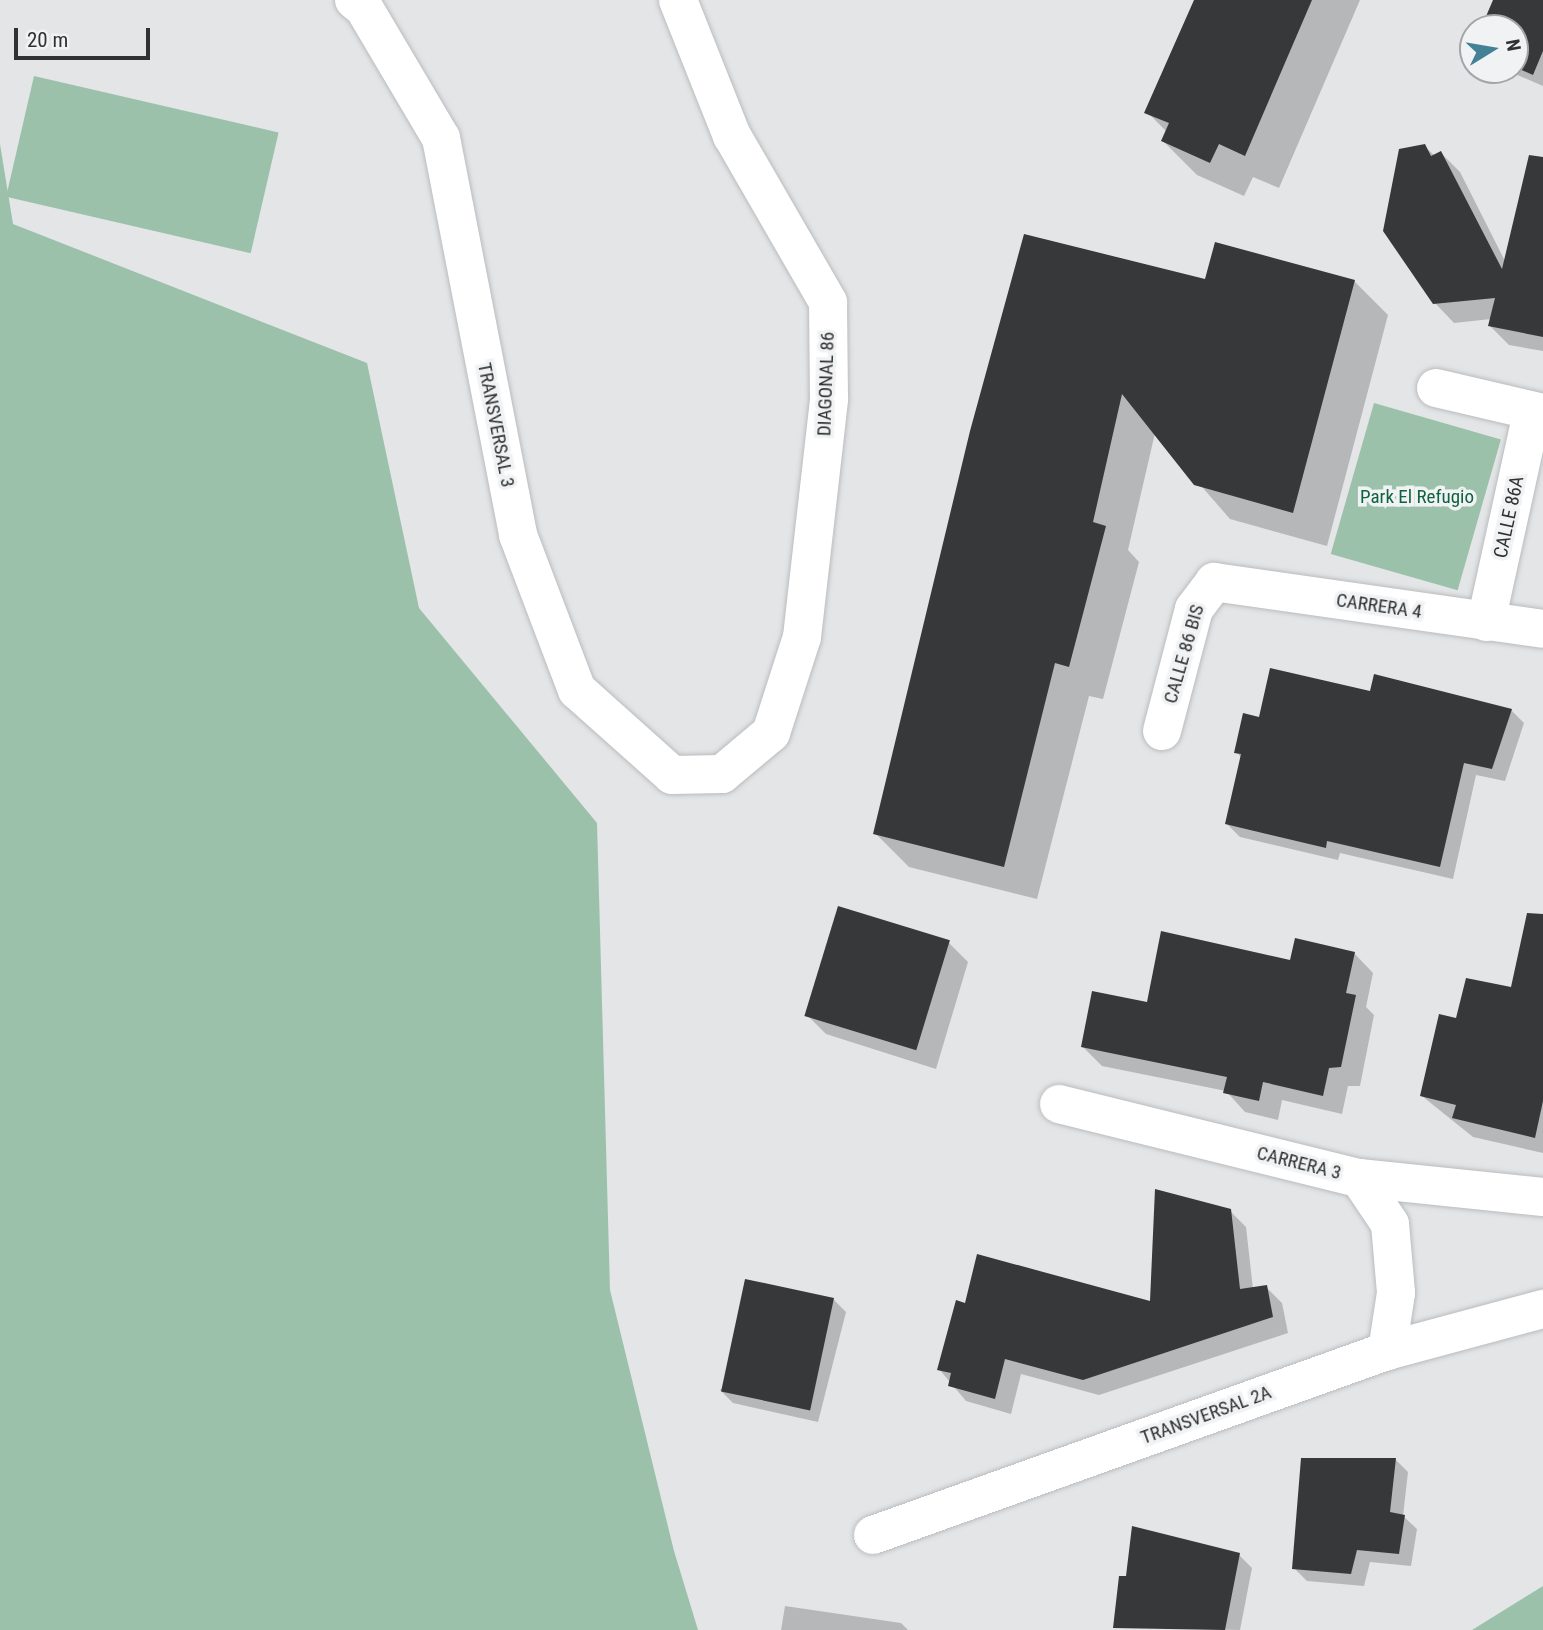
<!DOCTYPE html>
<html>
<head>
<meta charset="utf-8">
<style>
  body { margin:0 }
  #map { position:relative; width:1543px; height:1630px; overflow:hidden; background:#e3e5e7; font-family:"Roboto Condensed",sans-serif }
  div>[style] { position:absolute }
  .green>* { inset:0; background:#9cc1ab; transform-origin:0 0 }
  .shadow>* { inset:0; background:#0003 }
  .building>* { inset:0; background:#37383a; transform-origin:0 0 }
  .roads { filter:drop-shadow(0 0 2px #babcbe) drop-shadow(0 0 2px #babcbe) }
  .minor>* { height:38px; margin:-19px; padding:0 19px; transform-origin:19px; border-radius:19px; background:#fff }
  span { translate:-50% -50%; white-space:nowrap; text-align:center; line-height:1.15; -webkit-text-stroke:7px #f0f2f4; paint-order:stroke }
  .street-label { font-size:19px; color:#303131 }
  .park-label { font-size:19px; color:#0f633e }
  .north { position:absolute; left:1459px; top:14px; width:70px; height:70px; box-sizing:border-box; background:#f0f2f4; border:2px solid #a3a5a6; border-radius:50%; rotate:79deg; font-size:19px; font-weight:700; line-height:28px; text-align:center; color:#303131 }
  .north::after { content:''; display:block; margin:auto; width:24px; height:32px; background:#438296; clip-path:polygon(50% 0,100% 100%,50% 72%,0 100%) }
  .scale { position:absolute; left:14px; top:28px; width:136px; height:32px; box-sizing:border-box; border:4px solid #303131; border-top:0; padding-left:9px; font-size:21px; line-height:24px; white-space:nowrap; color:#303131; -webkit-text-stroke:5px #f0f2f4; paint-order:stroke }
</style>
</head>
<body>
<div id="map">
  <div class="green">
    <i style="left:34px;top:76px;width:251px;height:124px;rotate:13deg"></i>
    <i style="clip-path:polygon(0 144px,13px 224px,367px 363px,419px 608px,597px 823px,610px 1290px,674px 1551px,698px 1630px,0 1630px)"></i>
    <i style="left:1374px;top:403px;width:132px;height:157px;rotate:16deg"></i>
    <i style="clip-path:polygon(1543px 1586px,1543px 1630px,1472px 1630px)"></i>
  </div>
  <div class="shadow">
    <i style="clip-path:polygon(1195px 0,1360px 0,1279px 188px,1253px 177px,1244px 196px,1197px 175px,1163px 141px,1167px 132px,1147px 112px)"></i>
    <i style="clip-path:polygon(1495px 0,1543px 0,1543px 86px,1506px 70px,1515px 70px,1515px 28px,1483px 28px)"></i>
    <i style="clip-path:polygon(1424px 146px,1435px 156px,1441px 153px,1460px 172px,1505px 261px,1543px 190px,1543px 351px,1509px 345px,1490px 326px,1491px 319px,1454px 323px,1435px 303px)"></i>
    <i style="clip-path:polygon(1206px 281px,1354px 281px,1388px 315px,1327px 546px,1230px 519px,1155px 433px,1128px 550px,1139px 562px,1103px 699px,1089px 696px,1037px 899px,909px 867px,875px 833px,972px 431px)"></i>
    <i style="clip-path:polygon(1372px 693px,1511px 710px,1524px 723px,1505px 781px,1476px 775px,1453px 879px,1340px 853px,1338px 860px,1240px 837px,1227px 824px,1242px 758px,1236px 752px,1260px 719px)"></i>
    <i style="clip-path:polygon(949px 943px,968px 962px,936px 1069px,826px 1034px,807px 1015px)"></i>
    <i style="clip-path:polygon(1354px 953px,1373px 973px,1366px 1007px,1374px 1015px,1360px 1086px,1348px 1086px,1342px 1114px,1282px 1100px,1278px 1120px,1245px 1112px,1226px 1091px,1102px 1066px,1083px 1047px,1148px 1004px,1292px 963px)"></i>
    <i style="clip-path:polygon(1543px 974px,1543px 1153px,1473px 1137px,1422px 1096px,1458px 1020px)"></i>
    <i style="clip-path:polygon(1230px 1211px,1246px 1227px,1253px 1289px,1266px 1287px,1282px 1303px,1288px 1333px,1099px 1395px,1021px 1374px,1011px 1414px,966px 1401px,939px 1369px,966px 1305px,1151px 1303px)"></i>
    <i style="clip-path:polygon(833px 1299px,846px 1312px,818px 1422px,733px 1403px,720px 1390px)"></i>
    <i style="clip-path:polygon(1395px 1459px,1408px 1472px,1403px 1516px,1417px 1529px,1411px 1566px,1370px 1562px,1364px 1586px,1307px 1581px,1294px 1568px)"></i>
    <i style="clip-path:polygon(1239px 1555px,1252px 1568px,1240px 1630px,1114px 1627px)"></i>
    <i style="clip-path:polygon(785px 1606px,901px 1623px,908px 1630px,781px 1630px)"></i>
  </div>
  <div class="building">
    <i style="clip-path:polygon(1194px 0,1312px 0,1245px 156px,1219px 144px,1210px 163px,1161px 141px,1169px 123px,1144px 113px)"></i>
    <i style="clip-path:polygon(1493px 0,1543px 0,1543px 51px,1533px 75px,1515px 67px,1515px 28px,1481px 28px)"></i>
    <i style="clip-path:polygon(1425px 144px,1431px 156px,1441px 151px,1502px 269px,1529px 155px,1543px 157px,1543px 337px,1488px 326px,1495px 298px,1433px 304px,1383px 231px,1399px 149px)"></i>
    <i style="clip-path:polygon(1024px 234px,1205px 279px,1215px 242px,1355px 280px,1293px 513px,1194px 485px,1122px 394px,1093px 522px,1106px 526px,1069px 667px,1055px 663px,1004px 867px,873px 834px,970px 431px)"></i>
    <i style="clip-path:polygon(1270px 668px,1370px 691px,1374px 674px,1512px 709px,1492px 769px,1464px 763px,1440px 867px,1327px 841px,1326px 848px,1225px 824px,1241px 754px,1234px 753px,1243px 713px,1259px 717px)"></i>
    <i style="left:838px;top:906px;width:117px;height:115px;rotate:17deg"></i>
    <i style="clip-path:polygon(1527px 913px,1543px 914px,1543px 1101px,1535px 1138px,1452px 1118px,1456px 1105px,1420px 1096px,1439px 1014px,1456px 1018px,1466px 978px,1511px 987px)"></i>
    <i style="clip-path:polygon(1161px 931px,1290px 960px,1295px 938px,1355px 952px,1346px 993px,1356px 995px,1341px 1067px,1329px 1068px,1323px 1096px,1263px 1082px,1259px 1101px,1223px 1093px,1227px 1077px,1081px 1047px,1092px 991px,1147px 1002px)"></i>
    <i style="clip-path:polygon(1155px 1189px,1231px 1209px,1240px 1289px,1267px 1285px,1273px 1317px,1083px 1380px,1005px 1359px,995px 1399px,948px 1386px,951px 1373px,937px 1370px,956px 1300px,965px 1303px,977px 1254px,1150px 1301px)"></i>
    <i style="left:745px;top:1279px;width:91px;height:115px;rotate:12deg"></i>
    <i style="clip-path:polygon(1301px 1458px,1396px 1458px,1390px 1512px,1405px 1515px,1399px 1554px,1357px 1550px,1351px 1574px,1292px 1569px)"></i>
    <i style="clip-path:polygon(1132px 1526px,1240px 1553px,1225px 1630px,1113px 1628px,1119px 1576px,1126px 1576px)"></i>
  </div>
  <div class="roads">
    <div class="minor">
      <i style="left:354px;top:0;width:13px;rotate:39deg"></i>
      <i style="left:364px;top:8px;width:151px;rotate:59.4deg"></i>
      <i style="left:441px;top:138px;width:404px;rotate:79deg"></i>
      <i style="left:518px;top:535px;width:166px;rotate:69.2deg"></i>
      <i style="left:577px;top:690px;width:127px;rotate:41.8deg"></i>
      <i style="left:672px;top:775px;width:50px;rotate:-1.1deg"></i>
      <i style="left:722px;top:774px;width:64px;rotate:-39.9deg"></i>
      <i style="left:771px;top:733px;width:101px;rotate:-72.1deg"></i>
      <i style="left:802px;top:637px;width:240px;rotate:-83.5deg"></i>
      <i style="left:829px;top:399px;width:97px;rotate:-90.6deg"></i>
      <i style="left:828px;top:302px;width:192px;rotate:-120deg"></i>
      <i style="left:732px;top:136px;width:146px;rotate:-111.7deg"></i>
      <i style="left:1436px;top:388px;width:110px;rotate:13.2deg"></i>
      <i style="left:1486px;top:622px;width:214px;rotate:-77.6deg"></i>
      <i style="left:1162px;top:731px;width:126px;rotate:-75.3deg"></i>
      <i style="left:1194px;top:609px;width:34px;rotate:-53deg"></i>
      <i style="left:1214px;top:582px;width:332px;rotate:8.1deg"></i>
      <i style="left:1059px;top:1104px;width:309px;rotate:13.9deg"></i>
      <i style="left:1359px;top:1178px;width:185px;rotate:5.9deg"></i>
      <i style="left:1359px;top:1178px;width:55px;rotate:56deg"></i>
      <i style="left:1390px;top:1224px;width:69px;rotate:85deg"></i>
      <i style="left:1396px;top:1293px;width:59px;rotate:98.8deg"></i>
      <i style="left:873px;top:1535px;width:546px;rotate:-19.7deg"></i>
      <i style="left:1387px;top:1351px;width:162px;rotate:-15.1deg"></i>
    </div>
  </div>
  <div class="street-label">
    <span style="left:826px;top:384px;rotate:-88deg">DIAGONAL 86</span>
    <span style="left:496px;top:425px;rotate:79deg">TRANSVERSAL 3</span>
    <span style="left:1509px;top:517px;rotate:-78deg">CALLE 86A</span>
    <span style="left:1379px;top:606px;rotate:8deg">CARRERA 4</span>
    <span style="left:1184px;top:654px;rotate:-74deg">CALLE 86 BIS</span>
    <span style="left:1299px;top:1163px;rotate:14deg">CARRERA 3</span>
    <span style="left:1206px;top:1415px;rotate:-20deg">TRANSVERSAL 2A</span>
  </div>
  <div class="park-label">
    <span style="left:1417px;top:497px">Park El Refugio</span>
  </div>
  <div class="north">N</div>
  <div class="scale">20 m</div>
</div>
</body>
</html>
